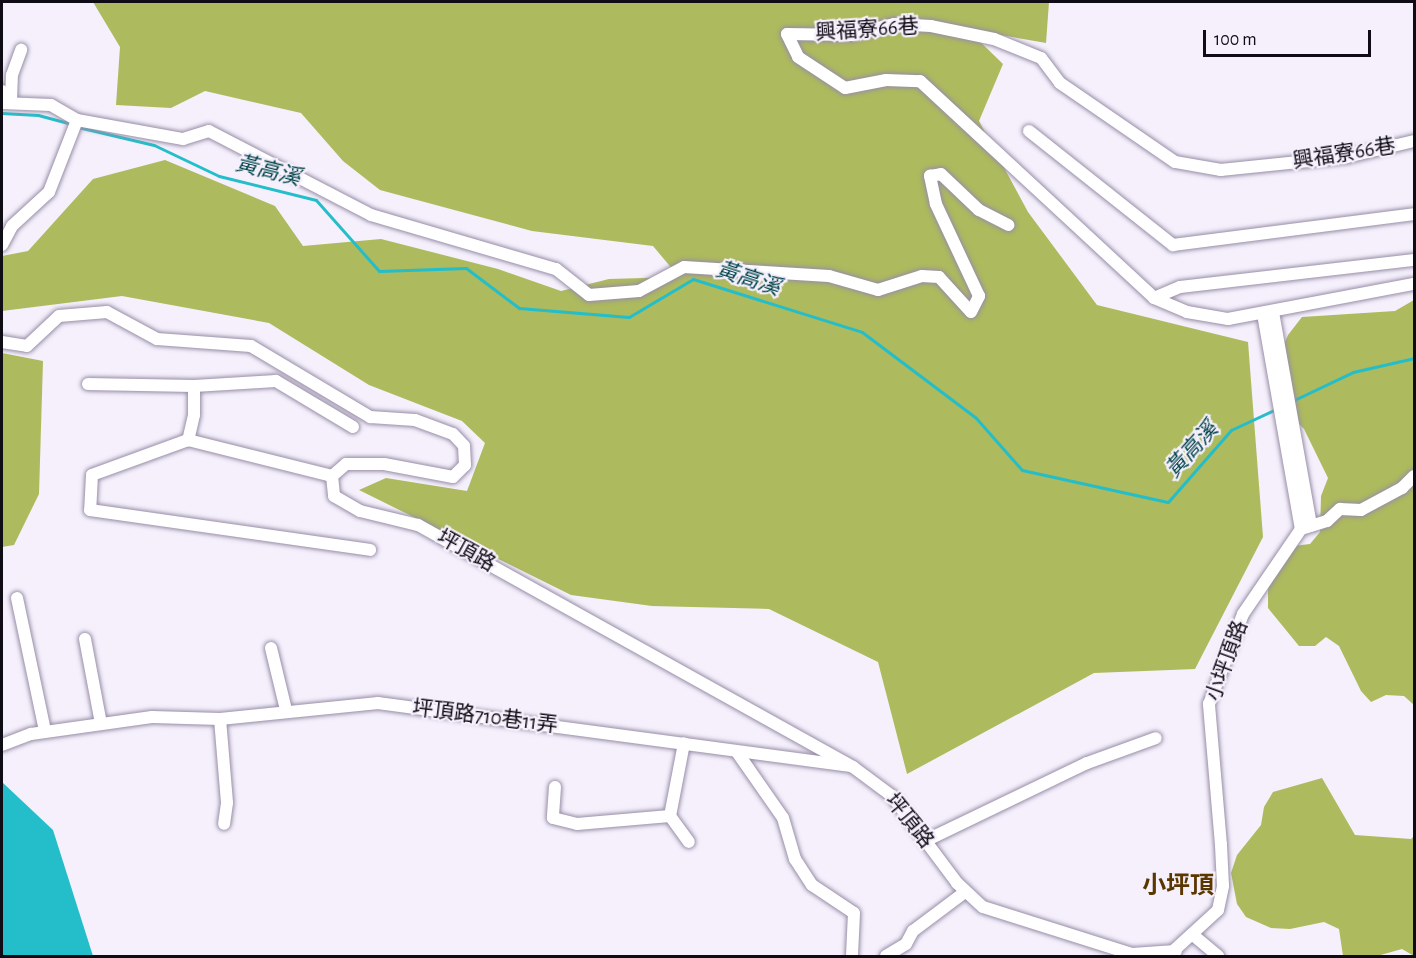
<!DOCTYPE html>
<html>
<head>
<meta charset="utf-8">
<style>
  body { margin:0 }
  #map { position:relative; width:1416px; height:958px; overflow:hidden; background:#f5f0fc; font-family:"Alegreya Sans","Noto Sans TC",sans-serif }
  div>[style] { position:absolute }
  .forest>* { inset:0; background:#adba5d }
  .water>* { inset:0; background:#23beca }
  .stream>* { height:3px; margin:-1.5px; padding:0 1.5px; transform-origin:1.5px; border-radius:1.5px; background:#23beca }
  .roads { filter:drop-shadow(0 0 2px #988da7) drop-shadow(0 0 2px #988da7) }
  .minor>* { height:12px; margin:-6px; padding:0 6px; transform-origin:6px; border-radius:6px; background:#fff }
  span { translate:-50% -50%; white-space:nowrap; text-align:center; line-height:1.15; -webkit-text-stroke:4.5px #f5f0fc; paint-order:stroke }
  .street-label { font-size:21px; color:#100c15 }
  .water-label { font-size:22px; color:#004348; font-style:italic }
  .quarter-label { font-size:24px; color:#5a3601; font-weight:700 }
  .frame { position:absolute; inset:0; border:3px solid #100c15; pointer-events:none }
  .scale { position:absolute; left:1203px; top:30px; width:168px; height:27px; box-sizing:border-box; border:3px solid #100c15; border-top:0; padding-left:8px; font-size:18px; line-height:21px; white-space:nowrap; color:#100c15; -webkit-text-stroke:4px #f5f0fc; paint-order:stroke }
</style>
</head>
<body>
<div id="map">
  <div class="forest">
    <i style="clip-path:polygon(93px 2px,1049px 2px,1046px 43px,967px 29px,1003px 64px,979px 121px,1028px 212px,1097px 305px,1248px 342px,1263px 537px,1195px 669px,1094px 673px,907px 774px,878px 662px,769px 609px,652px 606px,571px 595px,359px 490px,386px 478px,467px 491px,485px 443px,462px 421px,369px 385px,269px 323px,122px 296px,2px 311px,2px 256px,28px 251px,93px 179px,165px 160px,275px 206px,303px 246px,381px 239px,498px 269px,561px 291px,609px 279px,679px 277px,653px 246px,532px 231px,380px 190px,343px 161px,301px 113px,205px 91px,171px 108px,116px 105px,120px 47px)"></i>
    <i style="clip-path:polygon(1414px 300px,1414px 705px,1404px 696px,1386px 695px,1371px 702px,1361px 691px,1339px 646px,1326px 637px,1315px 646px,1299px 646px,1268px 608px,1268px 591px,1270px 573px,1293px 546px,1310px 544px,1320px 532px,1321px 496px,1328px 478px,1304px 429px,1271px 396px,1270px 376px,1288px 335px,1302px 317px,1395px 311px)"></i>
    <i style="clip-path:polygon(2px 353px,43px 361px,39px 494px,14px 545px,2px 547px)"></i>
    <i style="clip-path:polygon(1322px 778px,1355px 835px,1411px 839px,1414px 836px,1414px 956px,1402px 949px,1377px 956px,1343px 956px,1339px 929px,1324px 922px,1290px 929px,1271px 928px,1246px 917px,1237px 904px,1231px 873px,1237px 855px,1261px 825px,1264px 807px,1273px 792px)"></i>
  </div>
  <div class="water">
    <i style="clip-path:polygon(2px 782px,53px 830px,93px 956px,2px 956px)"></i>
  </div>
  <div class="stream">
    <i style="left:2px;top:113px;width:36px;rotate:3deg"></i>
    <i style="left:38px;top:115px;width:35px;rotate:15deg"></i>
    <i style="left:78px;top:127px;width:78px;rotate:13.3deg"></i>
    <i style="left:154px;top:145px;width:72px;rotate:25.5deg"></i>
    <i style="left:219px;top:176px;width:100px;rotate:13.9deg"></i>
    <i style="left:316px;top:200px;width:95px;rotate:48.4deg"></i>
    <i style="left:379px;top:271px;width:87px;rotate:-2deg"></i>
    <i style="left:466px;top:268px;width:66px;rotate:37deg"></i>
    <i style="left:519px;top:308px;width:110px;rotate:4.7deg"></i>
    <i style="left:629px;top:317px;width:74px;rotate:-30.7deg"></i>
    <i style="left:693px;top:279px;width:177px;rotate:17.4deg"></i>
    <i style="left:862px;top:332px;width:143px;rotate:37deg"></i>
    <i style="left:976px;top:418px;width:69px;rotate:48.5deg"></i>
    <i style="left:1022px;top:470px;width:149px;rotate:12.4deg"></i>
    <i style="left:1168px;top:502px;width:96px;rotate:-48.8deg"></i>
    <i style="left:1231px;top:430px;width:50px;rotate:-25deg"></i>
    <i style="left:1292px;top:401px;width:68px;rotate:-25.4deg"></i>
    <i style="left:1353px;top:372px;width:63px;rotate:-12.9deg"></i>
  </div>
  <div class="roads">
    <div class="minor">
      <i style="left:2px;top:91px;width:13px;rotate:48deg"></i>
      <i style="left:11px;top:101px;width:26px;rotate:-88deg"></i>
      <i style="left:12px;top:75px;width:27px;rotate:-70deg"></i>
      <i style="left:2px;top:103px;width:49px;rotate:2.3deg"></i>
      <i style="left:51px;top:105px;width:30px;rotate:30deg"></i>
      <i style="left:77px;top:120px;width:108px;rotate:10.2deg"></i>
      <i style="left:183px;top:139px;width:27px;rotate:-17deg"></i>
      <i style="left:209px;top:131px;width:182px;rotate:27.4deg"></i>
      <i style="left:371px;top:215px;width:193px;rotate:16.3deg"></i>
      <i style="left:556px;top:269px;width:42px;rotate:38.2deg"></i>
      <i style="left:589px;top:295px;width:50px;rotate:-4.6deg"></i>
      <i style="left:639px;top:291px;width:51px;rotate:-28.1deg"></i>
      <i style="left:684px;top:267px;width:145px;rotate:3.6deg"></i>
      <i style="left:829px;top:276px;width:51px;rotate:15.9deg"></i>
      <i style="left:878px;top:290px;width:46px;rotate:-17.7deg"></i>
      <i style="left:922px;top:276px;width:17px;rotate:3deg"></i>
      <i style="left:939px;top:277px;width:47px;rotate:47.6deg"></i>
      <i style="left:971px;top:312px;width:18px;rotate:-63deg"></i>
      <i style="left:979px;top:296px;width:102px;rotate:-115.1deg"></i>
      <i style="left:936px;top:204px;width:29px;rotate:-102deg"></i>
      <i style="left:930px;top:176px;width:11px;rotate:-10deg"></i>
      <i style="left:941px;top:174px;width:52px;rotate:43.5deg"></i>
      <i style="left:979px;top:210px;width:33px;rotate:27deg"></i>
      <i style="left:1029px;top:131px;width:184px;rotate:38.4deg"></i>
      <i style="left:1173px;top:245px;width:243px;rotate:-7.3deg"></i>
      <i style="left:1414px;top:141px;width:69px;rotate:166.6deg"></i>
      <i style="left:1347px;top:157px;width:127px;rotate:174.1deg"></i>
      <i style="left:1221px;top:170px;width:47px;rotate:-170.1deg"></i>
      <i style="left:1175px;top:162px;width:140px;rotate:-145.5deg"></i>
      <i style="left:1060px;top:83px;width:31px;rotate:-127deg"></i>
      <i style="left:1041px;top:58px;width:51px;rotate:-158deg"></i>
      <i style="left:994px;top:39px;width:64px;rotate:-168.3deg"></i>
      <i style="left:931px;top:26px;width:37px;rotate:-177deg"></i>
      <i style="left:894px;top:24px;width:44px;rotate:165.7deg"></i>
      <i style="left:851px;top:35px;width:64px;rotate:-179.1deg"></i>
      <i style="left:787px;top:34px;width:25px;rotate:64deg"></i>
      <i style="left:798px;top:57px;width:56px;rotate:33.4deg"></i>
      <i style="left:845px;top:88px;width:42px;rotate:-11deg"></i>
      <i style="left:886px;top:80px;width:34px;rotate:2deg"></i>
      <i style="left:920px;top:81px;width:319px;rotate:42.8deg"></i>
      <i style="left:1154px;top:298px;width:36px;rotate:23deg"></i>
      <i style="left:1187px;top:312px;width:42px;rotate:9.7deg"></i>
      <i style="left:1228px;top:319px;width:189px;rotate:-10.7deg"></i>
      <i style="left:2px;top:245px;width:21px;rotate:-62deg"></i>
      <i style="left:12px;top:226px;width:50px;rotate:-42.6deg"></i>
      <i style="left:49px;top:192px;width:77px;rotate:-68.7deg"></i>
      <i style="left:1154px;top:298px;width:28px;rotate:-23deg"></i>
      <i style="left:1180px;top:287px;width:236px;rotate:-6.6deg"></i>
      <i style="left:1273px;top:312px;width:217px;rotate:79.9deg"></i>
      <i style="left:1263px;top:314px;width:218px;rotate:80deg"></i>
      <i style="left:2px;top:342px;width:25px;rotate:9deg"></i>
      <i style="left:27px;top:346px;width:44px;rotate:-43.2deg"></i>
      <i style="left:59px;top:316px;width:48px;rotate:-4.8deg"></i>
      <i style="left:107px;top:312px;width:57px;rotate:28.4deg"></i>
      <i style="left:157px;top:339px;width:94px;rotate:4.3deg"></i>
      <i style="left:251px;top:346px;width:139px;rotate:30.8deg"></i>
      <i style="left:370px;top:417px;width:45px;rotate:3.8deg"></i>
      <i style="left:415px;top:420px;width:40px;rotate:20.2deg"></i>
      <i style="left:453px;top:434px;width:16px;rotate:47deg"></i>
      <i style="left:464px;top:446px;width:19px;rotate:87deg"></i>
      <i style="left:465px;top:465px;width:17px;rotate:135deg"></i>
      <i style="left:453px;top:477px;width:70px;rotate:-169.3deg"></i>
      <i style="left:384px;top:464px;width:38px;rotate:180deg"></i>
      <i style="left:346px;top:464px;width:18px;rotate:139deg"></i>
      <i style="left:332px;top:476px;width:20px;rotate:84deg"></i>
      <i style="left:334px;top:496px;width:30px;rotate:30deg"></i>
      <i style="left:360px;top:511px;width:60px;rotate:13.6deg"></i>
      <i style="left:418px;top:525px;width:498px;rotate:29.1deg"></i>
      <i style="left:853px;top:767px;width:49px;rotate:36.6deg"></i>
      <i style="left:892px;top:796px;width:109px;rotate:53.2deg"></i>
      <i style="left:957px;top:883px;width:35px;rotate:43deg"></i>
      <i style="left:983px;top:907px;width:156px;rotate:17.5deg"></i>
      <i style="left:1132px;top:954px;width:44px;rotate:-3.9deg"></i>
      <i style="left:88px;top:384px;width:106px;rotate:1.1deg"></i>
      <i style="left:353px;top:427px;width:90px;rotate:-149.1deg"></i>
      <i style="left:276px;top:381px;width:82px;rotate:176.5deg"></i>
      <i style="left:194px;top:386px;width:29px;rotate:90deg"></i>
      <i style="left:194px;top:415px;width:26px;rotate:103deg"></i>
      <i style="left:188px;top:440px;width:102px;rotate:160deg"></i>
      <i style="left:92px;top:475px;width:35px;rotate:93deg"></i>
      <i style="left:90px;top:510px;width:283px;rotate:8.1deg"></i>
      <i style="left:188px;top:440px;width:148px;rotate:14deg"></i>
      <i style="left:17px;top:598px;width:136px;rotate:78.1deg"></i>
      <i style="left:85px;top:639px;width:86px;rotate:79.3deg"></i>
      <i style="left:271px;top:648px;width:64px;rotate:76.4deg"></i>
      <i style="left:220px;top:719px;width:84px;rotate:85.2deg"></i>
      <i style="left:227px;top:803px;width:21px;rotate:98deg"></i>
      <i style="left:2px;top:745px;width:31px;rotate:-21deg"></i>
      <i style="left:31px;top:734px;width:122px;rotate:-8deg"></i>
      <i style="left:152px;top:717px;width:68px;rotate:1.7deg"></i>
      <i style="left:220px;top:719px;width:159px;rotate:-5.8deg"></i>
      <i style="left:378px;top:703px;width:475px;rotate:7.6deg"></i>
      <i style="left:737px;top:752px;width:80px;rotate:55.1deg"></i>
      <i style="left:783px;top:818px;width:43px;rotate:73.7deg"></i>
      <i style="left:795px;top:859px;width:31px;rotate:57deg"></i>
      <i style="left:812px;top:885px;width:50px;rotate:33.7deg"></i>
      <i style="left:854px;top:913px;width:43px;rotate:92.7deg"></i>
      <i style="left:555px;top:787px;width:31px;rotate:94deg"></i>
      <i style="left:553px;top:818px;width:25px;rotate:14deg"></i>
      <i style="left:577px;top:824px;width:93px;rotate:-4.9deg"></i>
      <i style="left:670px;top:816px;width:74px;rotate:-79.1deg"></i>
      <i style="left:670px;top:816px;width:32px;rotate:54deg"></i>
      <i style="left:925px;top:841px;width:180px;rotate:-25.7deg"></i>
      <i style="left:1087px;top:763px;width:73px;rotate:-19.9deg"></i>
      <i style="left:1193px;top:935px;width:33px;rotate:40deg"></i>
      <i style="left:1170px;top:954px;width:65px;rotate:-42.5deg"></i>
      <i style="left:1218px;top:910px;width:25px;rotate:-78deg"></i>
      <i style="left:1223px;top:886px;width:41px;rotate:-92.8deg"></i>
      <i style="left:1221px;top:845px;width:142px;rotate:-94.9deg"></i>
      <i style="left:1209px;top:704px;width:96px;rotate:-69.3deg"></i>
      <i style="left:1243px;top:614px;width:103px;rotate:-55.7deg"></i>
      <i style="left:1301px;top:529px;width:27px;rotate:-17deg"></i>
      <i style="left:1327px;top:521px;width:18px;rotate:-43deg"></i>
      <i style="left:1340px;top:509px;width:21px;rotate:3deg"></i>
      <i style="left:1361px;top:510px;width:47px;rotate:-28.2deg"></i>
      <i style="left:1402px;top:488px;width:17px;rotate:-45deg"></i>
      <i style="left:886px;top:956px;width:23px;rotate:-31deg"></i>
      <i style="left:906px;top:944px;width:15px;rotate:-62deg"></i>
      <i style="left:913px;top:931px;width:65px;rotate:-36.9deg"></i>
    </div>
  </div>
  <div class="street-label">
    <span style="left:867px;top:30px;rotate:-4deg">興福寮66巷</span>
    <span style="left:1344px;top:154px;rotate:-9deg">興福寮66巷</span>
    <span style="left:466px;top:551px;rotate:29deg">坪頂路</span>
    <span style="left:1227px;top:661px;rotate:-70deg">小坪頂路</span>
    <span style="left:485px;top:717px;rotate:7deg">坪頂路710巷11弄</span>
    <span style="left:909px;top:821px;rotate:51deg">坪頂路</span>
  </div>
  <div class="water-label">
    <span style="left:268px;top:171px;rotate:14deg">黃高溪</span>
    <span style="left:748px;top:279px;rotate:18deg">黃高溪</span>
    <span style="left:1192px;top:450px;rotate:-48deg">黃高溪</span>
  </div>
  <div class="quarter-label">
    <span style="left:1178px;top:887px">小坪頂</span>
  </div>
  <div class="frame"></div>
  <div class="scale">100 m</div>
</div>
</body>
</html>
